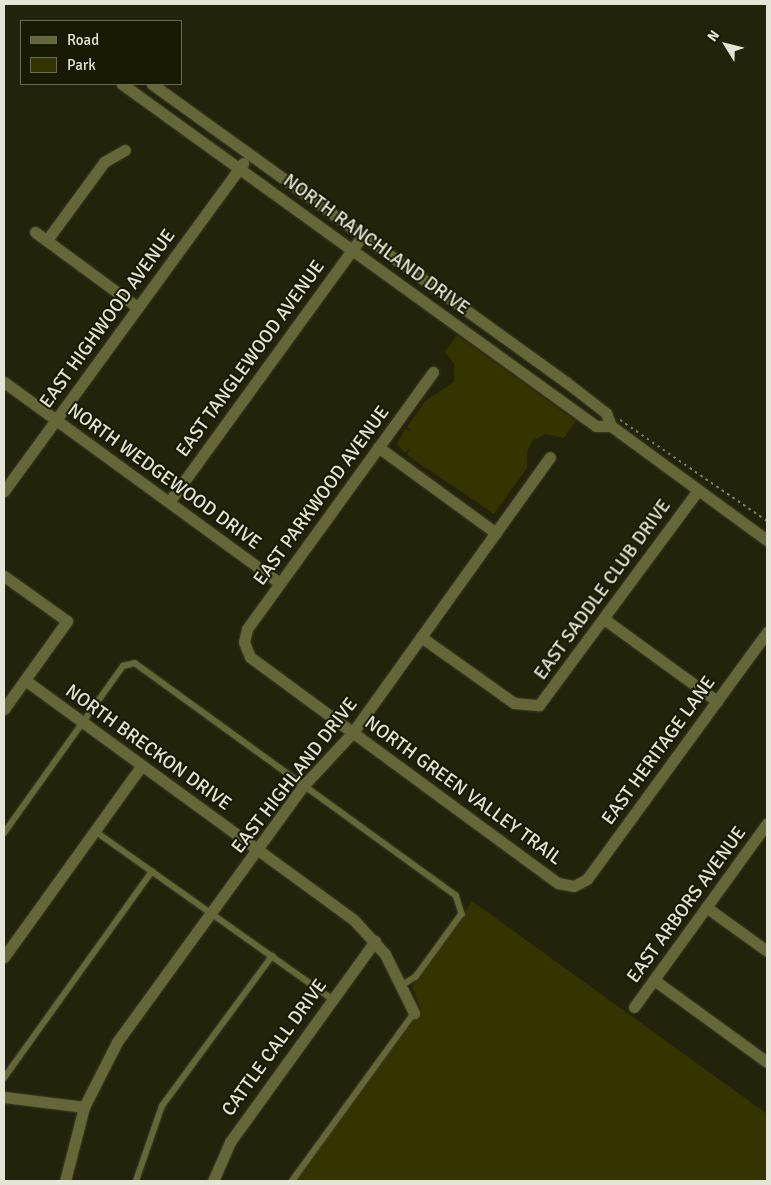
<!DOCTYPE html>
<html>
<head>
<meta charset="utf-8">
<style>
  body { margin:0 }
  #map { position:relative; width:771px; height:1185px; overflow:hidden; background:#22230a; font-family:Signika,sans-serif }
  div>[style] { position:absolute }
  .green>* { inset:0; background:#333400 }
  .path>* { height:2px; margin-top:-1px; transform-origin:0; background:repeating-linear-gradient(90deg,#7f806b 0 2.5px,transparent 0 6.5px) }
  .roads { filter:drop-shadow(0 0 1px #3d3e27) drop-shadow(0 0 1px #3d3e27) }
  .lane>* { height:5.5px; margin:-2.75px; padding:0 2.75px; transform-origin:2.75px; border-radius:2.75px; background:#656738 }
  .street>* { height:11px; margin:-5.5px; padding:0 5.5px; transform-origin:5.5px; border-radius:5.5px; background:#656738 }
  span { translate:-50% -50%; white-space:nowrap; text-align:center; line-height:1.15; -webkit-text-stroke:4px #191a03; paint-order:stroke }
  .street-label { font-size:19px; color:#e4e5d6 }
  .frame { position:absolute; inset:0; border:5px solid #e4e5d6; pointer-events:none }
  .legend { position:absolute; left:20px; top:20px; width:162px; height:65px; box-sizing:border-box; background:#191a03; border:1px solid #6a6b57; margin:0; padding:6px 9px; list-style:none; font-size:15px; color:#e4e5d6 }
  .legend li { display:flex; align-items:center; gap:10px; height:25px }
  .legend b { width:25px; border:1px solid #6a6b57 }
  .north { position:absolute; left:701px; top:20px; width:50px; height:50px; -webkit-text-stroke:4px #191a03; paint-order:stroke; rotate:306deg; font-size:14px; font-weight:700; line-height:20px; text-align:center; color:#e4e5d6 }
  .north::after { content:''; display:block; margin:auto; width:18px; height:22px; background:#e4e5d6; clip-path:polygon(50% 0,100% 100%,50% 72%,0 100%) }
</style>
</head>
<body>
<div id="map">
  <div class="green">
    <i style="clip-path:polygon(457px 335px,576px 421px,564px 438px,545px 434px,532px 441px,527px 452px,527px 468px,494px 514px,407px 455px,410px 448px,405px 453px,397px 444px,405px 429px,412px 431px,407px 427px,425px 401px,454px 382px,454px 363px,445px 352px)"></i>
    <i style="clip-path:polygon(472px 901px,767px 1114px,767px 1181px,295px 1181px,421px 1010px,412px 987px)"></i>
  </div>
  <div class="path">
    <i style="left:620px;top:420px;width:178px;rotate:34.5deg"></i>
  </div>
  <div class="roads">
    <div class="lane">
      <i style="left:95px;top:831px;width:291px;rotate:35.3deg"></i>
      <i style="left:4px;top:833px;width:205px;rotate:-54.5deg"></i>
      <i style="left:123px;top:666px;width:12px;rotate:-14deg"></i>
      <i style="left:135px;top:663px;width:396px;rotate:35.9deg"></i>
      <i style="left:456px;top:895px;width:20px;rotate:72deg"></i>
      <i style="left:462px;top:914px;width:78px;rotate:126.1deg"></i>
      <i style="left:416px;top:977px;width:15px;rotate:148deg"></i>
      <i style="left:4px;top:1078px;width:254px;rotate:-54.4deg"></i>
      <i style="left:136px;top:1181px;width:79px;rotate:-70.9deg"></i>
      <i style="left:162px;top:1106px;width:186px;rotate:-53.7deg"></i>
      <i style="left:292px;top:1181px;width:208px;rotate:-54deg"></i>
    </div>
    <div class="street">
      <i style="left:122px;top:84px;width:584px;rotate:35.81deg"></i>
      <i style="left:596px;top:426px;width:15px"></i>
      <i style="left:152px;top:84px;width:510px;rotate:35.75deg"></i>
      <i style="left:566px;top:382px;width:51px;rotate:37.8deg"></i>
      <i style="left:606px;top:413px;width:14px;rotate:69deg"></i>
      <i style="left:611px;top:426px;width:193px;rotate:36.2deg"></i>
      <i style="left:35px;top:232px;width:127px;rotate:36.3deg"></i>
      <i style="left:47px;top:240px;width:97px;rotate:-53.8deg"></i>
      <i style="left:104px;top:162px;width:24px;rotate:-30deg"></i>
      <i style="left:433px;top:372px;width:317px;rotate:125.9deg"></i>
      <i style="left:247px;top:629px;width:13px;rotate:103deg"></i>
      <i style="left:244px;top:642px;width:16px;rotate:68deg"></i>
      <i style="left:250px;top:657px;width:382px;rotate:36.3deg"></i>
      <i style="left:558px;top:883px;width:16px;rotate:11deg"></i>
      <i style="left:574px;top:886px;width:15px;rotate:-28deg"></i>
      <i style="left:587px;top:879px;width:306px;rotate:-53.9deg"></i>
      <i style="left:4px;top:382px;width:341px;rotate:36.1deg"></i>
      <i style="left:378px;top:447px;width:146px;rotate:36.1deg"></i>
      <i style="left:4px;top:491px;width:406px;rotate:-53.9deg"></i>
      <i style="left:169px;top:502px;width:329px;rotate:-54deg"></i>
      <i style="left:4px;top:576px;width:77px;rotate:35.5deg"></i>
      <i style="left:67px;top:621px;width:108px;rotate:125.6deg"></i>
      <i style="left:604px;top:619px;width:140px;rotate:36deg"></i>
      <i style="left:421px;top:637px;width:114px;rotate:35.4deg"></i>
      <i style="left:514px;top:703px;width:25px;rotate:5deg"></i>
      <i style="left:539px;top:705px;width:267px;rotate:-53.5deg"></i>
      <i style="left:25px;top:680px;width:406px;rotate:36.1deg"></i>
      <i style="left:353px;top:919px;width:47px;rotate:47.6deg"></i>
      <i style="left:385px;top:954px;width:66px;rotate:63.8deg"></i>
      <i style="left:706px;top:907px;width:75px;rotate:35.8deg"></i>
      <i style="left:4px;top:957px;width:236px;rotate:-54.3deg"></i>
      <i style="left:654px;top:980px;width:140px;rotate:36deg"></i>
      <i style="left:634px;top:1007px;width:227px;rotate:-54.1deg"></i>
      <i style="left:4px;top:1097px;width:81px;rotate:7.1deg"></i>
      <i style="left:65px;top:1181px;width:76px;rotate:-75.6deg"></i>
      <i style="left:84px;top:1107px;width:73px;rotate:-63.1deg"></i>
      <i style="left:117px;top:1042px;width:318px;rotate:-54deg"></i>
      <i style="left:304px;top:785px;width:72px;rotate:-47.2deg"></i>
      <i style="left:353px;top:732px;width:338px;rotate:-54.4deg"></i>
      <i style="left:213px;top:1181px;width:43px;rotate:-66.4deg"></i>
      <i style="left:230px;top:1142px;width:248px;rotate:-54.2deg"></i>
    </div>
  </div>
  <div class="street-label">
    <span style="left:376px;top:245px;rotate:36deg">NORTH RANCHLAND DRIVE</span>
    <span style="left:108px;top:319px;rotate:-54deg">EAST HIGHWOOD AVENUE</span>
    <span style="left:251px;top:359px;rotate:-54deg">EAST TANGLEWOOD AVENUE</span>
    <span style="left:164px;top:477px;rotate:36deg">NORTH WEDGEWOOD DRIVE</span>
    <span style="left:322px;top:496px;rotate:-54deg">EAST PARKWOOD AVENUE</span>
    <span style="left:603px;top:590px;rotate:-54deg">EAST SADDLE CLUB DRIVE</span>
    <span style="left:148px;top:748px;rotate:36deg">NORTH BRECKON DRIVE</span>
    <span style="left:659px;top:751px;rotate:-54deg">EAST HERITAGE LANE</span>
    <span style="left:295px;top:776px;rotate:-52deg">EAST HIGHLAND DRIVE</span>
    <span style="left:463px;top:791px;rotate:36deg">NORTH GREEN VALLEY TRAIL</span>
    <span style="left:687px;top:905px;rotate:-54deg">EAST ARBORS AVENUE</span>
    <span style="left:275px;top:1048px;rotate:-54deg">CATTLE CALL DRIVE</span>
  </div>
  <div class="frame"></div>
  <ul class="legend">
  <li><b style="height:6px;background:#656738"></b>Road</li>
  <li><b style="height:14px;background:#333400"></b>Park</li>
  </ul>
  <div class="north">N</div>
</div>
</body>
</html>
